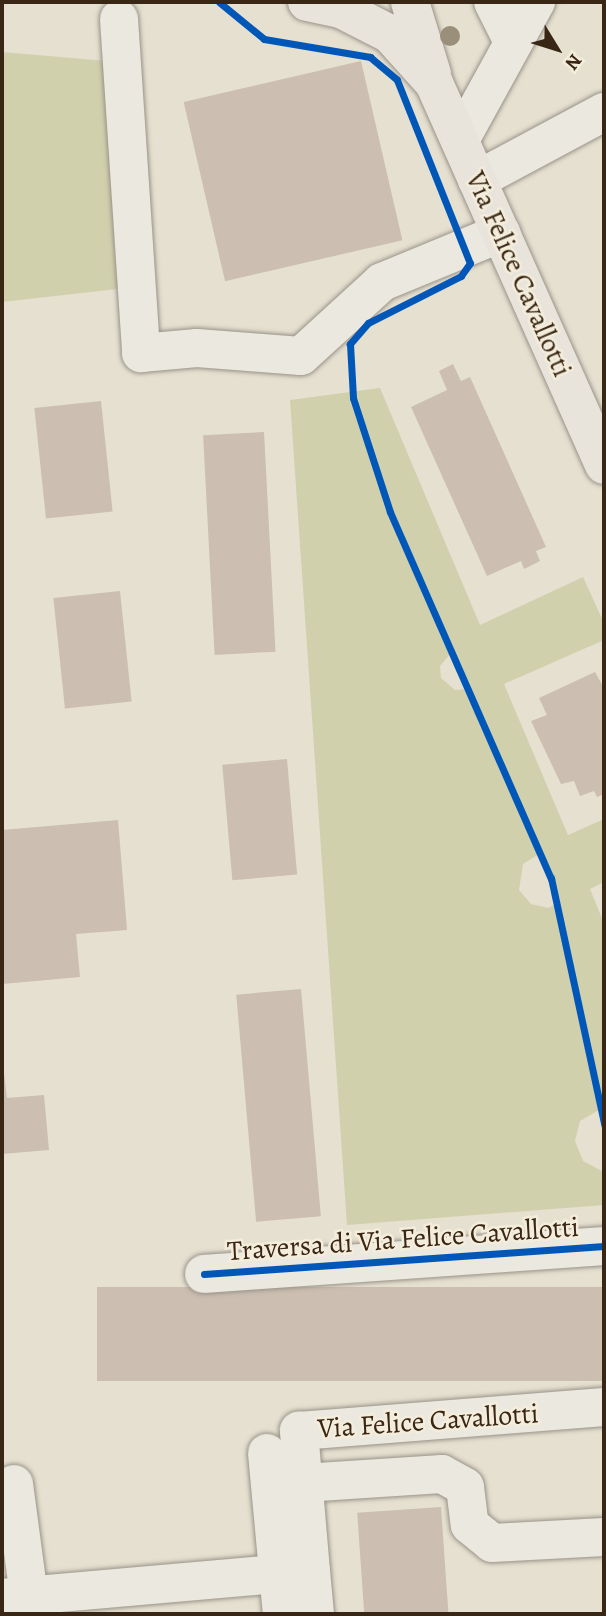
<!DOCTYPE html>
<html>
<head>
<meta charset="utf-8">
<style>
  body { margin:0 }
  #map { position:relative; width:606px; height:1616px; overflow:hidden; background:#e5e0d0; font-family:Alegreya,serif }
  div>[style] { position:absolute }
  .green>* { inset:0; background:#d1d0ad }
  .building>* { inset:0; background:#ccbeb1; transform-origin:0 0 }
  .roads { filter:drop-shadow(0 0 2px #999388) drop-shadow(0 0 2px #999388) }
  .minor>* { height:38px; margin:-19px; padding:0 19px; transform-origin:19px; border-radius:19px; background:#ebe8e0 }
  .major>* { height:38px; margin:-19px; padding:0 19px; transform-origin:19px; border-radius:19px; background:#e8e4db }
  .cycleway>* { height:7px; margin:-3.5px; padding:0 3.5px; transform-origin:3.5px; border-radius:3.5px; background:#0057b8 }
  .trees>* { width:20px; height:20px; margin:-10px; border-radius:50%; background:#998f7a }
  span { translate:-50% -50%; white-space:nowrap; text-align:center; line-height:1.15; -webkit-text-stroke:5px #f4eddb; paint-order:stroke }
  .street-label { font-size:28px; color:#392614 }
  .frame { position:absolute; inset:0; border:4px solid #392614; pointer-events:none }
  .north { position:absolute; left:522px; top:14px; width:70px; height:70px; -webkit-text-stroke:5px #f4eddb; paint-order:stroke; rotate:128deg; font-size:19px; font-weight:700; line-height:28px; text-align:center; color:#392614 }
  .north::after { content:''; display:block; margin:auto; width:24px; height:32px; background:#392614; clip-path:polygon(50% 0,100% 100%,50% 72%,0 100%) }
</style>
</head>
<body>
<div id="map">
  <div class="green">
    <i style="clip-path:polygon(2px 52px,107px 61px,126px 288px,2px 302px)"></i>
    <i style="clip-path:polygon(evenodd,380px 388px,480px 625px,583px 577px,604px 623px,604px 640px,504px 684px,568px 835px,604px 819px,604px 882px,590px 889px,604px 923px,604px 1107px,580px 1121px,575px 1141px,583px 1161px,604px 1172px,604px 1205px,347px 1225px,290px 400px,380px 388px,451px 653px,459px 670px,467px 689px,455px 690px,441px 678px,440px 666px,451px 653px,380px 388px,539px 854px,557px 904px,548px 908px,531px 904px,519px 890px,523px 864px,539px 854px)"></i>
  </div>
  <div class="building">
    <i style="left:361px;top:61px;width:184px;height:182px;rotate:77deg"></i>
    <i style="clip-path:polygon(453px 364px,461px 381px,470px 377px,546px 547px,536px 551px,540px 561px,524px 569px,521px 561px,487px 576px,411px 407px,447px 390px,439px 371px)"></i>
    <i style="left:101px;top:401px;width:111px;height:67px;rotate:84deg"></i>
    <i style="left:264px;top:432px;width:220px;height:61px;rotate:87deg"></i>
    <i style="left:120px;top:591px;width:111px;height:67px;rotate:84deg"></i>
    <i style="clip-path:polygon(595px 672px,604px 688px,604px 794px,597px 797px,594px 791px,580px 796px,574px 781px,561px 784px,531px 721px,547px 715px,539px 698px)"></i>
    <i style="left:287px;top:759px;width:116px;height:65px;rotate:85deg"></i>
    <i style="clip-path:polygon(118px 820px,127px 930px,76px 934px,80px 977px,2px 984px,2px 830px)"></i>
    <i style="left:301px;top:989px;width:228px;height:65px;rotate:85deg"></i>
    <i style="clip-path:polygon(2px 1055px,7px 1098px,44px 1095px,49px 1150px,2px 1154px)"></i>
    <i style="left:604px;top:1287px;width:94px;height:507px;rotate:90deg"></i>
    <i style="left:441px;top:1507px;width:107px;height:84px;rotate:86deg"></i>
  </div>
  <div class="roads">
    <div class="minor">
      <i style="left:493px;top:2px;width:45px;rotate:63.4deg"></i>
      <i style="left:119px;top:19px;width:335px;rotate:86.2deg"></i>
      <i style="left:141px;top:353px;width:56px;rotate:-5.1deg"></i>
      <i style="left:197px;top:348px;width:104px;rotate:4.4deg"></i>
      <i style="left:301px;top:356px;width:110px;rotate:-42.4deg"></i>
      <i style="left:382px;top:282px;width:129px;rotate:-22.4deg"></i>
      <i style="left:460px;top:140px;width:158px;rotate:-61.2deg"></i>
      <i style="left:477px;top:180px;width:144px;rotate:-28.2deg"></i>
      <i style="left:204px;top:1274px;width:401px;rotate:-4deg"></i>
      <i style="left:267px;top:1453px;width:162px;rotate:84.7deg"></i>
      <i style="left:303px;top:1483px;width:139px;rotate:-3.7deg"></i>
      <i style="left:442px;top:1474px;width:26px;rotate:29deg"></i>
      <i style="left:465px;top:1487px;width:38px;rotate:83deg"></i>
      <i style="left:470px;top:1525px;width:28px;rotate:39deg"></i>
      <i style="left:492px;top:1543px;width:112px;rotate:-3.1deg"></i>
      <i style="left:14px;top:1484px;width:113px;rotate:82.4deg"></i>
      <i style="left:311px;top:1571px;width:43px;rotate:84.7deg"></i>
      <i style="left:2px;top:1598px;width:310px;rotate:-5deg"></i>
      <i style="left:311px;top:1571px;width:141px;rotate:-94.9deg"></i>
      <i style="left:299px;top:1431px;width:306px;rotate:-4.5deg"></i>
    </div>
    <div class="major">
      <i style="left:307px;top:2px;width:35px;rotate:12deg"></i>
      <i style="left:341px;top:9px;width:55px;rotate:27deg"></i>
      <i style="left:390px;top:34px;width:66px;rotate:48.1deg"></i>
      <i style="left:434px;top:83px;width:418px;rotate:66deg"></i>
      <i style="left:410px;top:2px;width:75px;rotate:73deg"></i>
    </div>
  </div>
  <div class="cycleway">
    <i style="left:219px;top:2px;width:58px;rotate:39.4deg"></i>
    <i style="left:264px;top:39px;width:108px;rotate:9.6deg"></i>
    <i style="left:370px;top:57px;width:35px;rotate:40deg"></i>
    <i style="left:397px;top:80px;width:197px;rotate:68.3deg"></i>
    <i style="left:470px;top:263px;width:16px;rotate:125deg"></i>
    <i style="left:461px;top:276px;width:104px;rotate:153.2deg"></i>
    <i style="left:368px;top:323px;width:28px;rotate:131deg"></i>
    <i style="left:350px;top:344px;width:54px;rotate:86.8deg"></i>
    <i style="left:353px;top:398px;width:120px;rotate:72deg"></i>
    <i style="left:390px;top:512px;width:400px;rotate:66.3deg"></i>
    <i style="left:551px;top:878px;width:252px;rotate:77.8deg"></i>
    <i style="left:204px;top:1274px;width:401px;rotate:-4deg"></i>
  </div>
  <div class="trees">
    <i style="left:450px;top:36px"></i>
  </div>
  <div class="street-label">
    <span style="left:519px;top:274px;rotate:66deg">Via Felice Cavallotti</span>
    <span style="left:403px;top:1239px;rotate:-4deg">Traversa di Via Felice Cavallotti</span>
    <span style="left:428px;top:1421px;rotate:-4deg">Via Felice Cavallotti</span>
  </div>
  <div class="frame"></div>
  <div class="north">N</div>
</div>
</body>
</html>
